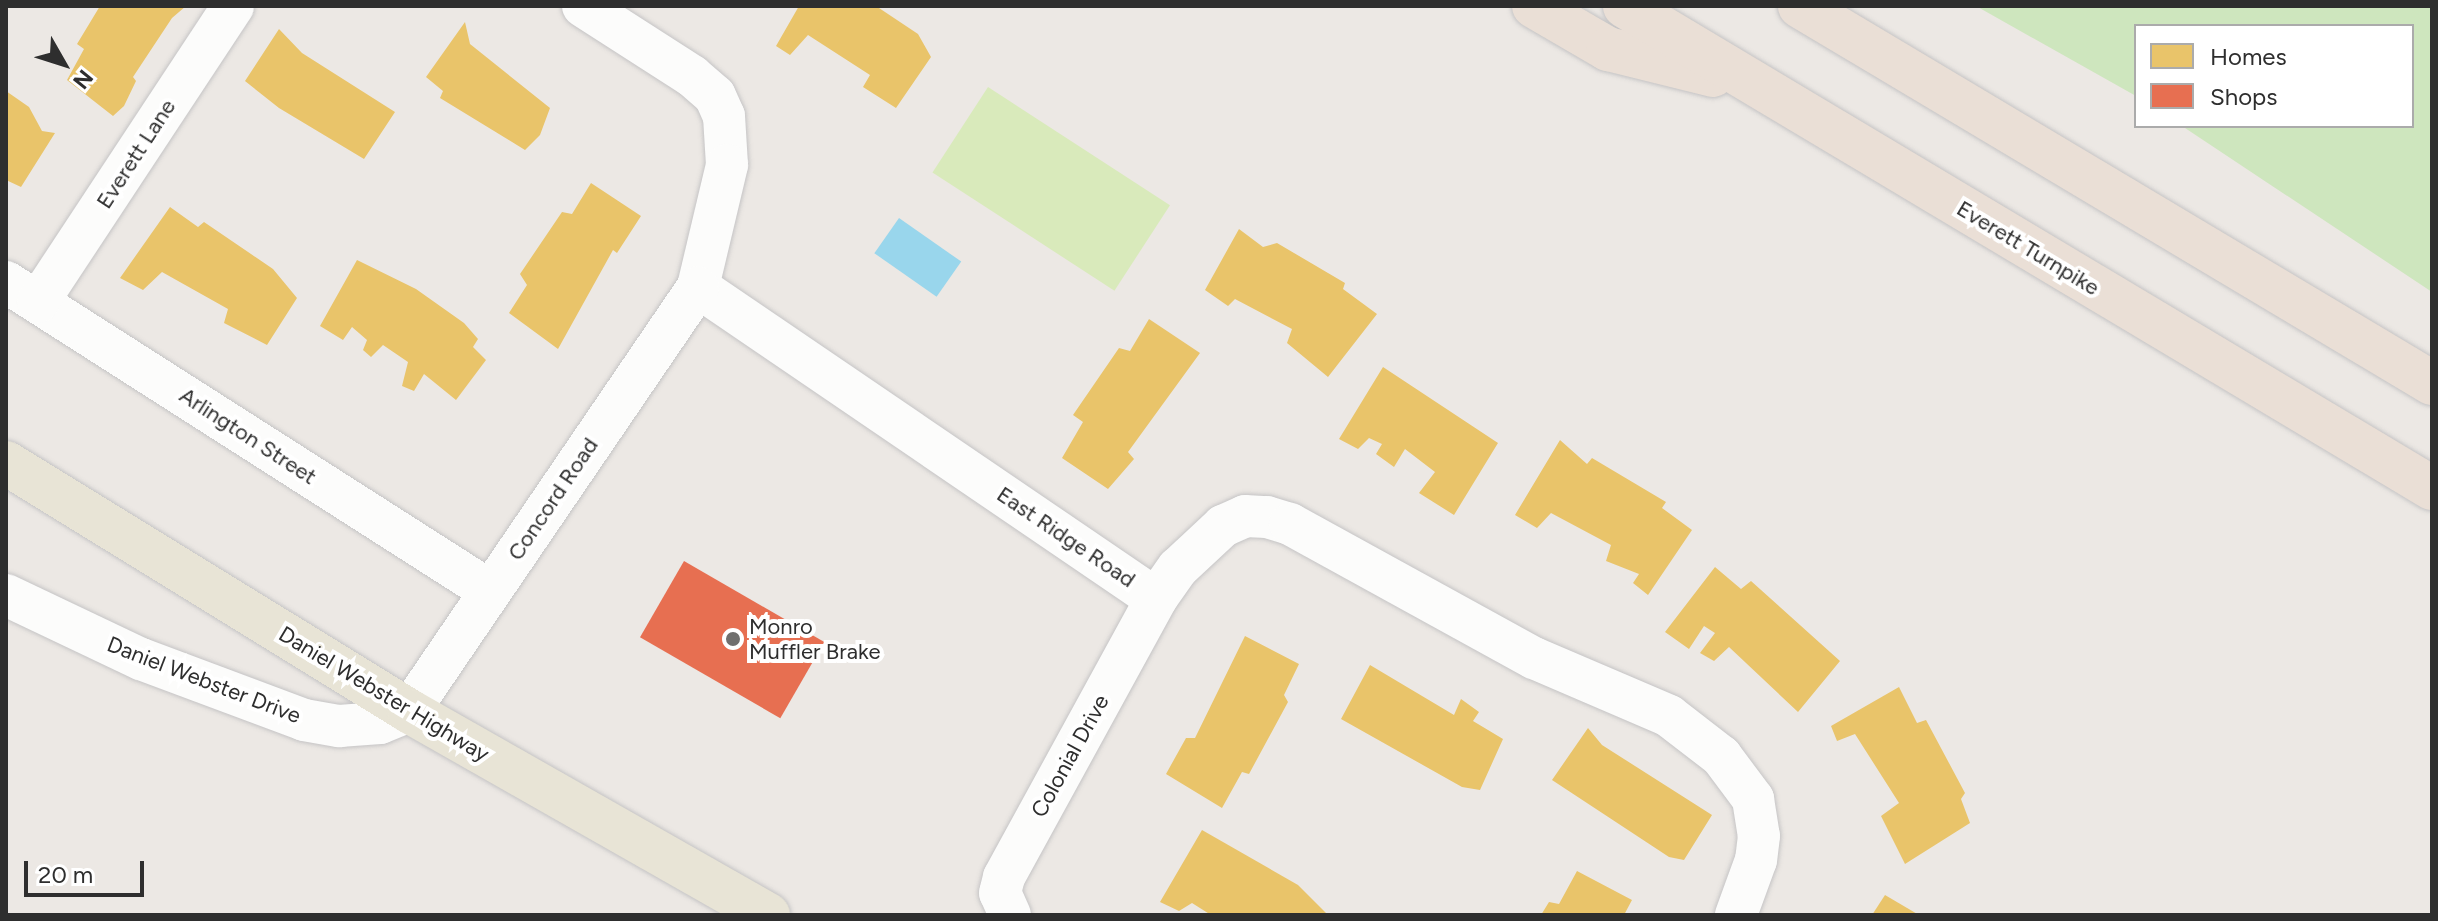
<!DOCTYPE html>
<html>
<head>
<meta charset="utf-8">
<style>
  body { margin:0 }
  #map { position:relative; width:2438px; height:921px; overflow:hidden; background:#ece8e4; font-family:Figtree,sans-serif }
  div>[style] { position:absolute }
  .green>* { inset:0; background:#cee6be }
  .pitch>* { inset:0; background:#d9eabb; transform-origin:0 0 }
  .water>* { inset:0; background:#99d6ec; transform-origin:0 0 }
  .homes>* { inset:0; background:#e9c46a }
  .shops>* { inset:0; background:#e76f51; transform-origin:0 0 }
  .roads { filter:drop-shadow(0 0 2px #c5c4c5) drop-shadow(0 0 2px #c5c4c5) }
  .minor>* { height:42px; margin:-21px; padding:0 21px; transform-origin:21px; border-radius:21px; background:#fcfcfb }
  .major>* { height:44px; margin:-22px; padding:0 22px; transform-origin:22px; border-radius:22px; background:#e8e4d6 }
  .highway>* { height:44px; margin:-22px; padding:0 22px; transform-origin:22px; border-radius:22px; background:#eadfd6 }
  .dots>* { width:22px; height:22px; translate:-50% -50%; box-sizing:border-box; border:4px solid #fff; border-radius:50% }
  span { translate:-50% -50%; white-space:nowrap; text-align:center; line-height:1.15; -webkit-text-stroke:8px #fff; paint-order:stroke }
  .street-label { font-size:22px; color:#2e2e2e }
  .poi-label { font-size:22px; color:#2e2e2e }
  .left { translate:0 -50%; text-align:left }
  .frame { position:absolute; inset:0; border:8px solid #2e2e2e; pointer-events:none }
  .legend { position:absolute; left:2134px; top:24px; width:280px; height:104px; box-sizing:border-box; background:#fff; border:2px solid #ababab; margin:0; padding:10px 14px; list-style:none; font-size:24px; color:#2e2e2e }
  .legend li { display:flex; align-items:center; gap:16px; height:40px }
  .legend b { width:40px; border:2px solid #ababab }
  .north { position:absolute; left:24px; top:24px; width:80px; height:80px; -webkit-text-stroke:6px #fff; paint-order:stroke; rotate:129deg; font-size:22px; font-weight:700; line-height:32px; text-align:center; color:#2e2e2e }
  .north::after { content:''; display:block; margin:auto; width:28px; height:36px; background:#2e2e2e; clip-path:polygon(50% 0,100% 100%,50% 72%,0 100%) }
  .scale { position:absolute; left:24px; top:861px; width:120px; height:36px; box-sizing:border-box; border:4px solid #2e2e2e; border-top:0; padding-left:10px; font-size:24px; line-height:28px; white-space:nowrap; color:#2e2e2e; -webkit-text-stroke:6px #fff; paint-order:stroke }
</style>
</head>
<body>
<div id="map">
  <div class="green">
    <i style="clip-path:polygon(1976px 6px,2432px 6px,2432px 292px,2182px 126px,2412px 126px,2412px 26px,2136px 26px,2136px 96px)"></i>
  </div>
  <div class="pitch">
    <i style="left:988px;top:87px;width:217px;height:102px;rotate:33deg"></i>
  </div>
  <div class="water">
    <i style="left:899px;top:218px;width:76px;height:43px;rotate:35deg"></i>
  </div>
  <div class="homes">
    <i style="clip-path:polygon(100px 6px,186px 6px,172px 18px,133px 77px,136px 81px,124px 106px,113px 116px,67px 80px,84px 49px,77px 44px)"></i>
    <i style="clip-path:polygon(799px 6px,876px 6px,918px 34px,931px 57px,896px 108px,863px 87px,870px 75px,808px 35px,790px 55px,776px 46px)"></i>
    <i style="clip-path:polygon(465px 22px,470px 44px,550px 108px,540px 135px,525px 150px,440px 98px,443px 91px,426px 77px)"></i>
    <i style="clip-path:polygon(279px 29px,302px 53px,395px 112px,364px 159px,279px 108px,245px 81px)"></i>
    <i style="clip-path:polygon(6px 91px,29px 107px,42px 131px,55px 133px,21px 187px,6px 180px)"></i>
    <i style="clip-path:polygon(591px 183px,641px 216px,617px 253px,613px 250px,558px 349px,509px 313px,527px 285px,520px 274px,562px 212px,572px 214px)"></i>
    <i style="clip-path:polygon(170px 207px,198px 227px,204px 222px,273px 269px,297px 298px,267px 345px,224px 323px,228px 309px,162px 272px,143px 290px,120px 278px)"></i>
    <i style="clip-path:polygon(1239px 229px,1263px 247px,1277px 243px,1345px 283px,1343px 289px,1377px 314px,1328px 377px,1287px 343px,1292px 329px,1235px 299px,1228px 306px,1205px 290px)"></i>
    <i style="clip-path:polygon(357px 260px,416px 289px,464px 323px,478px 339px,473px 347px,486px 360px,456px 400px,424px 374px,414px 391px,402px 386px,408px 362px,383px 345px,371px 357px,363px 350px,367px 340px,352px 327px,343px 340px,320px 326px)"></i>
    <i style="clip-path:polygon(1149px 319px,1200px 353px,1128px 452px,1134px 459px,1108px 489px,1062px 458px,1083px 422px,1073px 415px,1119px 348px,1130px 351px)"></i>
    <i style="clip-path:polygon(1383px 367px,1498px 443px,1454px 515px,1419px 493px,1435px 472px,1405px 449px,1394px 467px,1376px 454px,1382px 444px,1369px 438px,1358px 449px,1339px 439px)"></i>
    <i style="clip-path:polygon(1560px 440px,1587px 464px,1592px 458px,1666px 502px,1662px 508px,1692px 530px,1648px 595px,1633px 583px,1639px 574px,1606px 561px,1611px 545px,1551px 513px,1537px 528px,1515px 515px)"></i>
    <i style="clip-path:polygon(1715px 567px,1741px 589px,1751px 581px,1840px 661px,1798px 712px,1729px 647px,1714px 661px,1700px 653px,1715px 633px,1704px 626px,1689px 649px,1665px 632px)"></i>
    <i style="clip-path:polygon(1245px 636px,1299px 664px,1284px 695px,1288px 702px,1249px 774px,1242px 772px,1222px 808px,1166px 774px,1186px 738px,1195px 738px)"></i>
    <i style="clip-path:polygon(1370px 665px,1454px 715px,1461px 699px,1479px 712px,1473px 721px,1503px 739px,1480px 790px,1462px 787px,1341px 719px)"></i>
    <i style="clip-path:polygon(1899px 687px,1917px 723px,1926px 720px,1965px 793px,1961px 799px,1970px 823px,1905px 864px,1881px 816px,1899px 803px,1855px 734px,1837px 741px,1831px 726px)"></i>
    <i style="clip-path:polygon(1588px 728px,1602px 745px,1712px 815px,1684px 860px,1669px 857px,1552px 780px)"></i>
    <i style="clip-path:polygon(1202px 830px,1298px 885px,1328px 915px,1211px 915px,1192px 903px,1179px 911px,1160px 902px)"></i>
    <i style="clip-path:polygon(1577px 871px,1632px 900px,1624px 915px,1541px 915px,1549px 902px,1559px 904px)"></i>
    <i style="clip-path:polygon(1885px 895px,1919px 915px,1872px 915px)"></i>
  </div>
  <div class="shops">
    <i style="left:684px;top:561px;width:162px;height:88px;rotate:30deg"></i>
  </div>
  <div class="roads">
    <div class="minor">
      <i style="left:583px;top:6px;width:130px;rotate:32.7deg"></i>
      <i style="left:692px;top:76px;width:30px;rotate:41deg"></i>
      <i style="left:715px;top:96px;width:22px;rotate:66deg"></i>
      <i style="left:724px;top:116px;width:49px;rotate:86.5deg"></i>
      <i style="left:727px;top:165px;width:125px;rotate:103.4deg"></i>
      <i style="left:698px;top:287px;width:554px;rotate:34.26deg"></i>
      <i style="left:1156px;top:599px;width:38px;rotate:-55deg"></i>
      <i style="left:1178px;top:568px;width:62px;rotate:-43deg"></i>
      <i style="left:1223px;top:526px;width:24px;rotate:-24deg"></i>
      <i style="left:1245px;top:516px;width:22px;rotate:3deg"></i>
      <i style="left:1267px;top:517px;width:24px;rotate:17deg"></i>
      <i style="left:1290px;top:524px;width:278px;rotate:28.8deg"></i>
      <i style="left:1534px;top:658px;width:147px;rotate:23.2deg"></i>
      <i style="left:1669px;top:716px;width:66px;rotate:37.6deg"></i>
      <i style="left:1721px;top:756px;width:54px;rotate:53.3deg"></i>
      <i style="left:1753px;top:799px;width:37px;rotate:81deg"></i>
      <i style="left:1759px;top:836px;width:24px;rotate:97deg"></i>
      <i style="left:1756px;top:860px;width:59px;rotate:110deg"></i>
      <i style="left:6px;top:282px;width:574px;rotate:32.56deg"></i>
      <i style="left:38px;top:302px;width:354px;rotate:-56.6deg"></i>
      <i style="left:6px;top:595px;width:149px;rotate:25.4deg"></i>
      <i style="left:141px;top:659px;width:174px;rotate:20.5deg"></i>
      <i style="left:304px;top:720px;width:36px;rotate:10deg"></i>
      <i style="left:339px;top:726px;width:41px;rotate:-4.2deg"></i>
      <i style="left:380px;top:723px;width:31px;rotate:-22deg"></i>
      <i style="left:409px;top:711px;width:513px;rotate:-55.72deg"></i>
      <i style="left:1010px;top:915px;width:24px;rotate:-114deg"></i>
      <i style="left:1000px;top:893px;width:16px;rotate:-76deg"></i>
      <i style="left:1004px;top:877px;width:317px;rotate:-61.3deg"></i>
    </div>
    <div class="major">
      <i style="left:6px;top:463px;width:473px;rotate:31.6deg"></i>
      <i style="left:409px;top:711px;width:413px;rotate:29.6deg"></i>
    </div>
    <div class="highway">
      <i style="left:1534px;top:6px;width:86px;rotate:30.2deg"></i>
      <i style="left:1608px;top:49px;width:108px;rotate:13.9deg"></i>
      <i style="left:1625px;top:6px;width:940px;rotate:30.85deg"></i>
      <i style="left:1800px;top:6px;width:736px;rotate:30.82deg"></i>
    </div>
  </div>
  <div class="dots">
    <i style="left:733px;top:639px;background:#706f6e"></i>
  </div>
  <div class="street-label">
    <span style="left:136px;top:154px;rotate:-57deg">Everett Lane</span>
    <span style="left:2028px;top:248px;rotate:31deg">Everett Turnpike</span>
    <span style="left:248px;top:436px;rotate:33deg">Arlington Street</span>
    <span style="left:553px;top:499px;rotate:-56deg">Concord Road</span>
    <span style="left:1066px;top:537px;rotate:34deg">East Ridge Road</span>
    <span style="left:204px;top:680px;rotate:21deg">Daniel Webster Drive</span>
    <span style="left:384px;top:694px;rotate:31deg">Daniel Webster Highway</span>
    <span style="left:1070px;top:756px;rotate:-61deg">Colonial Drive</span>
  </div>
  <div class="poi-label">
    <span class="left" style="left:749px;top:639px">Monro<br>Muffler Brake</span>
  </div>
  <div class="frame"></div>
  <ul class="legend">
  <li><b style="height:22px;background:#e9c46a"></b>Homes</li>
  <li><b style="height:22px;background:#e76f51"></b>Shops</li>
  </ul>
  <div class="north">N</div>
  <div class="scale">20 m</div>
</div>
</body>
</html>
